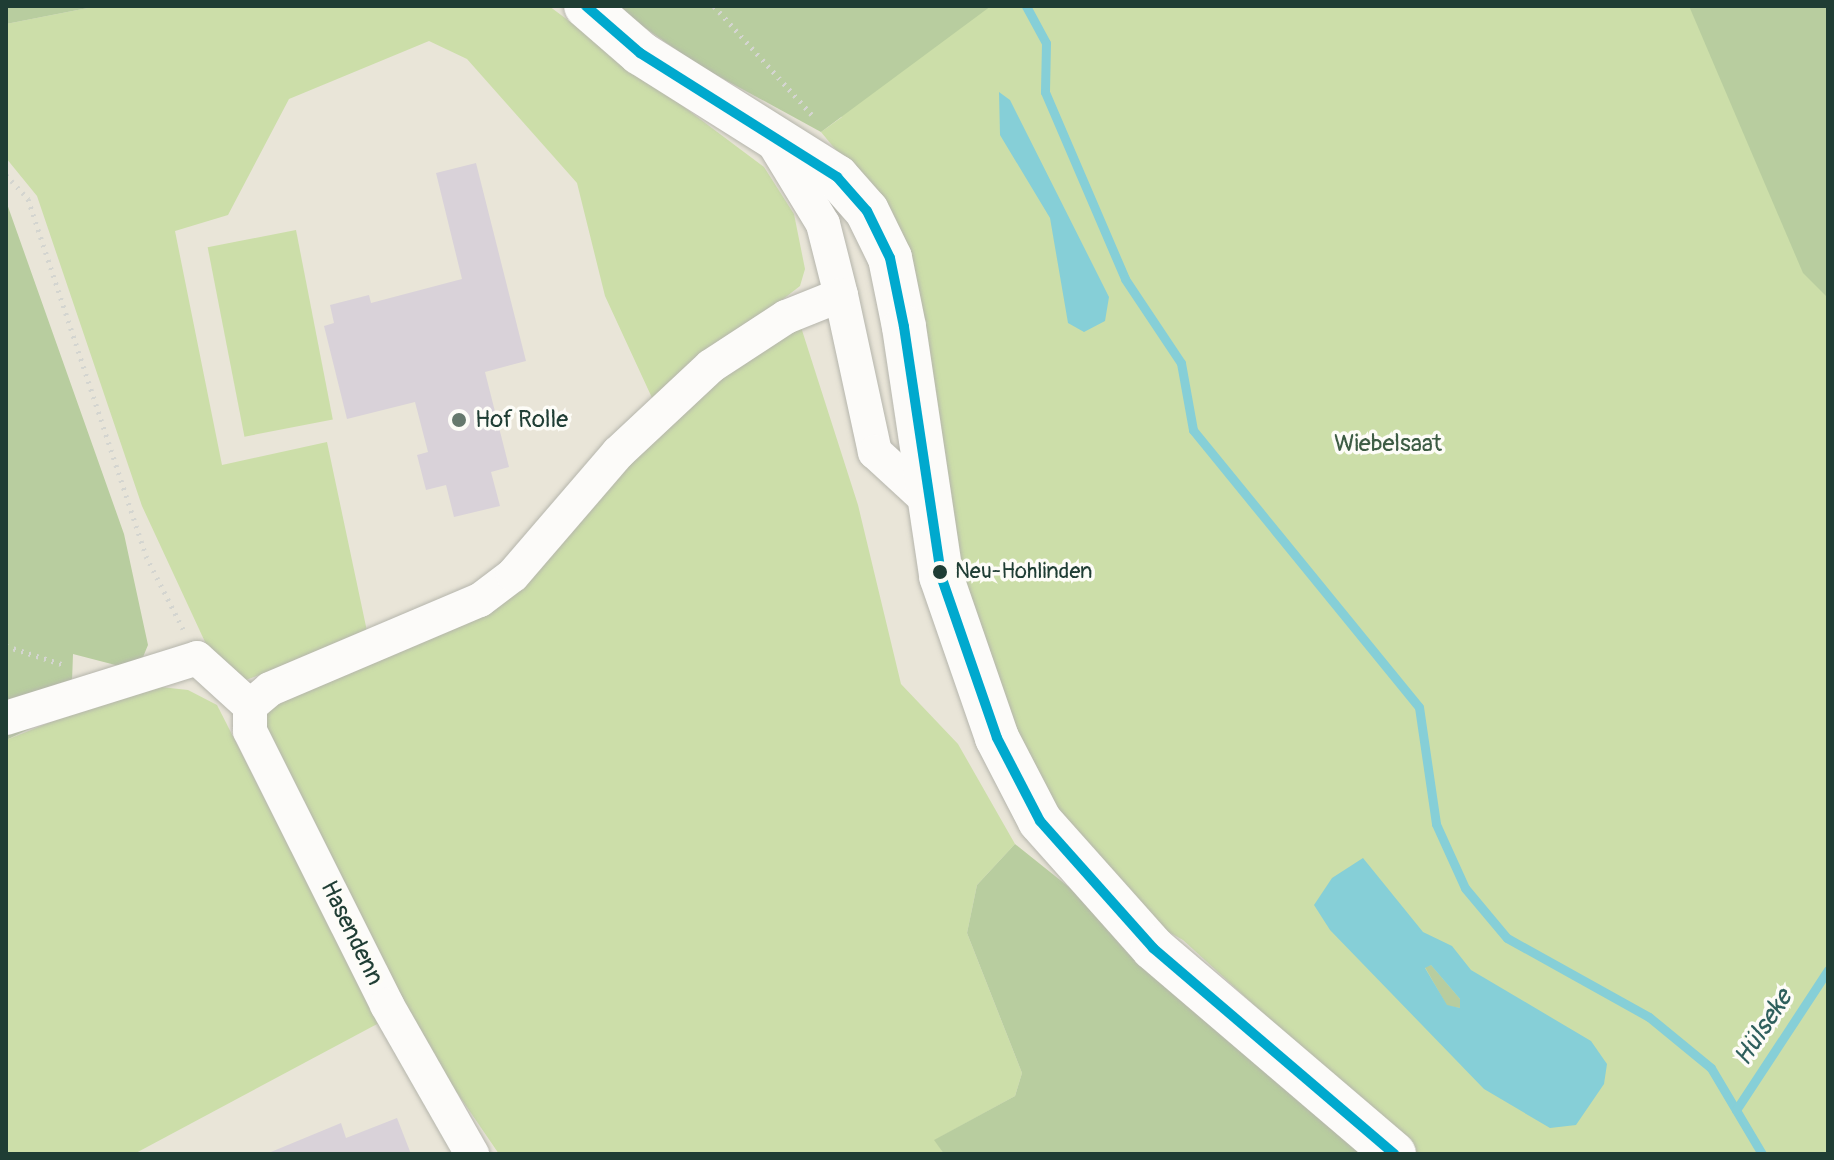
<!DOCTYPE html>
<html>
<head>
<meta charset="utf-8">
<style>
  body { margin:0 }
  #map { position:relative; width:1834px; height:1160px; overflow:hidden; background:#e9e5d8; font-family:Pangolin,sans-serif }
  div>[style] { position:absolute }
  .green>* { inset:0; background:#ccdea9; transform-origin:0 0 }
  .forest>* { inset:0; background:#b8cd9f }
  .water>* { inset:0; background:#86cfd7 }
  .stream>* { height:9px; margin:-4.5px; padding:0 4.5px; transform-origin:4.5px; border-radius:4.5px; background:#86cfd7 }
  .building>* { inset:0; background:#d9d2d9 }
  .path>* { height:5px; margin-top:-2.5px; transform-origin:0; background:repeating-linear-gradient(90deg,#d4d5d0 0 2px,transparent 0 8px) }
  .roads { filter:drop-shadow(0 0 2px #b5b5ac) drop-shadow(0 0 2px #b5b5ac) }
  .minor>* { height:34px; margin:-17px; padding:0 17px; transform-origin:17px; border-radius:17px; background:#fcfbf9 }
  .major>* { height:44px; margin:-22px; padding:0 22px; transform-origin:22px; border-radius:22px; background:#fcfbf9 }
  .bus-1>* { height:10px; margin:-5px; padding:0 5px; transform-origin:5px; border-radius:5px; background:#00a9ce }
  .dots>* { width:22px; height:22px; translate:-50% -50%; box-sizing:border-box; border:4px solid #fdfcf7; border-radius:50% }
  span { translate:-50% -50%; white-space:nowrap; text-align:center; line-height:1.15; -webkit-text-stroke:7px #fdfcf7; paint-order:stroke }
  .bus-label { font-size:22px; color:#1f3d34 }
  .left { translate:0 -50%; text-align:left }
  .poi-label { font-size:24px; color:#1f3d34 }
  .park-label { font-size:24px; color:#3d5c44 }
  .street-label { font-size:24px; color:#1f3d34 }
  .water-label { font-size:26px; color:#2e5f5c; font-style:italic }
  .frame { position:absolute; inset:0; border:8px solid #1f3d34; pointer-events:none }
</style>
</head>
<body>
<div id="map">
  <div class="green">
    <i style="clip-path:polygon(98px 6px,549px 6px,764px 167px,794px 214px,805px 269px,800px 286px,653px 400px,605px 296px,577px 183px,467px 59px,429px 41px,289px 99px,228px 215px,175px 231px,222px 465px,327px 442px,368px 636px,243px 681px,212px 657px,142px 506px,37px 196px,6px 158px,6px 24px)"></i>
    <i style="clip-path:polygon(736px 6px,1733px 6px,1828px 211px,1828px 1154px,1417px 1154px,1183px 940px,1144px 918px,1062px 835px,968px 626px,865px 185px,821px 132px,842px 117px)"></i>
    <i style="left:296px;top:230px;width:193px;height:90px;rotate:79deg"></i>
    <i style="clip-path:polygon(800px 324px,858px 505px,901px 684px,958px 744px,1015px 844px,977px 885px,967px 933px,1022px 1073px,1015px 1096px,935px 1140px,944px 1154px,499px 1154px,395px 1002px,266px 742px,265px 710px,489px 611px,633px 449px,737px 361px)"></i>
    <i style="clip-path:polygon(143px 685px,188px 690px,217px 705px,379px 1023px,134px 1154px,6px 1154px,6px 740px)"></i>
  </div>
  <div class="forest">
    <i style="clip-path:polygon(6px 6px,98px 6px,6px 24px)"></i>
    <i style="clip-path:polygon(614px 6px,991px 6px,821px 132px,698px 65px)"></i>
    <i style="clip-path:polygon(1689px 6px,1828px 6px,1828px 298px,1803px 273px)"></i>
    <i style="clip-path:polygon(6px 201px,124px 534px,148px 645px,143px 657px,123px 667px,73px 654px,71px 709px,6px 740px)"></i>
    <i style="clip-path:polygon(1015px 844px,1140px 944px,1378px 1154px,944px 1154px,934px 1140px,1015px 1096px,1022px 1073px,967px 933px,977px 885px)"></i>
    <i style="clip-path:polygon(1431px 965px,1460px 999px,1461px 1008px,1447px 1006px,1425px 967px)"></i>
  </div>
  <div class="water">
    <i style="clip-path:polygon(999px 92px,1010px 100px,1109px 297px,1105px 321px,1084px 332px,1068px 323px,1050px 218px,1000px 135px)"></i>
    <i style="clip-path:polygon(evenodd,1363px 858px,1423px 932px,1452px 946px,1471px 970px,1591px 1041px,1607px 1064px,1604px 1084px,1576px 1125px,1550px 1128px,1484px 1089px,1330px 930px,1314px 905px,1332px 878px,1363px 858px,1431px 965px,1460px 999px,1460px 1008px,1447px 1005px,1425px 968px,1431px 965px)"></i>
  </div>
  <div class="stream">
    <i style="left:1026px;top:6px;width:42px;rotate:61.6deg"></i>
    <i style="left:1046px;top:43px;width:49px;rotate:91.2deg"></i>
    <i style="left:1045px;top:92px;width:203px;rotate:66.8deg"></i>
    <i style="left:1125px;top:279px;width:101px;rotate:56.3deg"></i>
    <i style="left:1181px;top:363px;width:68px;rotate:79.8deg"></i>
    <i style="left:1193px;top:430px;width:357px;rotate:50.8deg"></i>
    <i style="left:1419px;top:707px;width:118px;rotate:81.7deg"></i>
    <i style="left:1436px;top:824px;width:70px;rotate:65.6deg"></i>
    <i style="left:1465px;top:888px;width:65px;rotate:50deg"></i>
    <i style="left:1507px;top:938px;width:162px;rotate:29.1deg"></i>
    <i style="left:1649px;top:1017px;width:80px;rotate:39.4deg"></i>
    <i style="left:1711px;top:1068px;width:100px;rotate:59.3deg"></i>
    <i style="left:1736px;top:1110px;width:168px;rotate:-56.7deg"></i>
  </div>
  <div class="building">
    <i style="clip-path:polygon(476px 163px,526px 361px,485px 372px,509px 467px,491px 472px,500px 506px,454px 517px,446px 485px,426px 490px,417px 455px,428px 452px,415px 402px,347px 419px,324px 326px,334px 323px,330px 305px,369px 295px,371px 303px,462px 279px,436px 173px)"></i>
    <i style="clip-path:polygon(397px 1118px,411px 1154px,266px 1154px,341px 1123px,346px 1138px)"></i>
  </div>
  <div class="path">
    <i style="left:714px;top:6px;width:149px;rotate:48deg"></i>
    <i style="left:6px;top:175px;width:33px;rotate:47deg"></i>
    <i style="left:28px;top:199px;width:376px;rotate:71.7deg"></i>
    <i style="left:146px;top:556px;width:82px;rotate:63.1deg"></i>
    <i style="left:6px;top:646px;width:62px;rotate:17.9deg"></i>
  </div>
  <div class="roads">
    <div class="minor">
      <i style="left:772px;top:140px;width:98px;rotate:58.7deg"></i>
      <i style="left:823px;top:224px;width:73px;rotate:75.8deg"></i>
      <i style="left:250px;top:706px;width:26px;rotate:-40deg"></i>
      <i style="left:270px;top:689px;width:228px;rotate:-23deg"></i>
      <i style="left:480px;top:600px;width:41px;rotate:-37.1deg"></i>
      <i style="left:513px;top:575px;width:161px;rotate:-49.3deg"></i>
      <i style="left:618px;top:453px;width:127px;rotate:-43.1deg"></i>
      <i style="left:711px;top:366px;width:90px;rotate:-33.2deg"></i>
      <i style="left:786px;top:317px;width:59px;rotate:-21.8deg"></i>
      <i style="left:841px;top:295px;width:161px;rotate:77.8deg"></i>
      <i style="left:875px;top:452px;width:69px;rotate:42.7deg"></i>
      <i style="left:250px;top:706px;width:25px;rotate:90deg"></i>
      <i style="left:250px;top:731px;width:306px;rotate:63.4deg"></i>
      <i style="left:387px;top:1005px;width:172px;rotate:60.3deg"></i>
      <i style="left:6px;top:718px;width:200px;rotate:-17.4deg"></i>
      <i style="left:197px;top:658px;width:72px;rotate:42.2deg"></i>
    </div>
    <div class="major">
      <i style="left:586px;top:6px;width:72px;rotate:41deg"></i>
      <i style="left:640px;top:53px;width:233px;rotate:32.2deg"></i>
      <i style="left:837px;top:177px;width:45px;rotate:48.6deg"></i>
      <i style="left:867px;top:211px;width:52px;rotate:63.9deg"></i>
      <i style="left:890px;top:258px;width:70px;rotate:78.5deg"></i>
      <i style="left:904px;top:327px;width:252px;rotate:81.5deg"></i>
      <i style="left:941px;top:576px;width:171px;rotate:70.9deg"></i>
      <i style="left:997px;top:738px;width:93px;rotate:62.6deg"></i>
      <i style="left:1040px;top:821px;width:170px;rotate:48.3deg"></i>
      <i style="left:1153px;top:948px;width:317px;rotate:40.5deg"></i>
    </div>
  </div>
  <div class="bus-1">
    <i style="left:586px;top:6px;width:72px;rotate:41deg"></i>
    <i style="left:640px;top:53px;width:233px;rotate:32.2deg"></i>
    <i style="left:837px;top:177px;width:45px;rotate:48.6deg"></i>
    <i style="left:867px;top:211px;width:52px;rotate:63.9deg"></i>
    <i style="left:890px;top:258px;width:70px;rotate:78.5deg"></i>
    <i style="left:904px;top:327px;width:252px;rotate:81.5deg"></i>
    <i style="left:941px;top:576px;width:171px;rotate:70.9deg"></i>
    <i style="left:997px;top:738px;width:93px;rotate:62.6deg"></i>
    <i style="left:1040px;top:821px;width:170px;rotate:48.3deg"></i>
    <i style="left:1153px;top:948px;width:317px;rotate:40.5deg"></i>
  </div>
  <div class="dots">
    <i style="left:459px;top:420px;background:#66786d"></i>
    <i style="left:940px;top:572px;background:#1f3d34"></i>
  </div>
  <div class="bus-label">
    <span class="left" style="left:955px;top:572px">Neu-Hohlinden</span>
  </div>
  <div class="poi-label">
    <span class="left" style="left:475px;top:420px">Hof Rolle</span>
  </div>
  <div class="park-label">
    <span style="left:1388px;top:444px">Wiebelsaat</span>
  </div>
  <div class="street-label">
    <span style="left:352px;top:933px;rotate:64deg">Hasendenn</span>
  </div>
  <div class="water-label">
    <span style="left:1764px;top:1028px;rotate:-57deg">Hülseke</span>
  </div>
  <div class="frame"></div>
</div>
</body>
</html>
